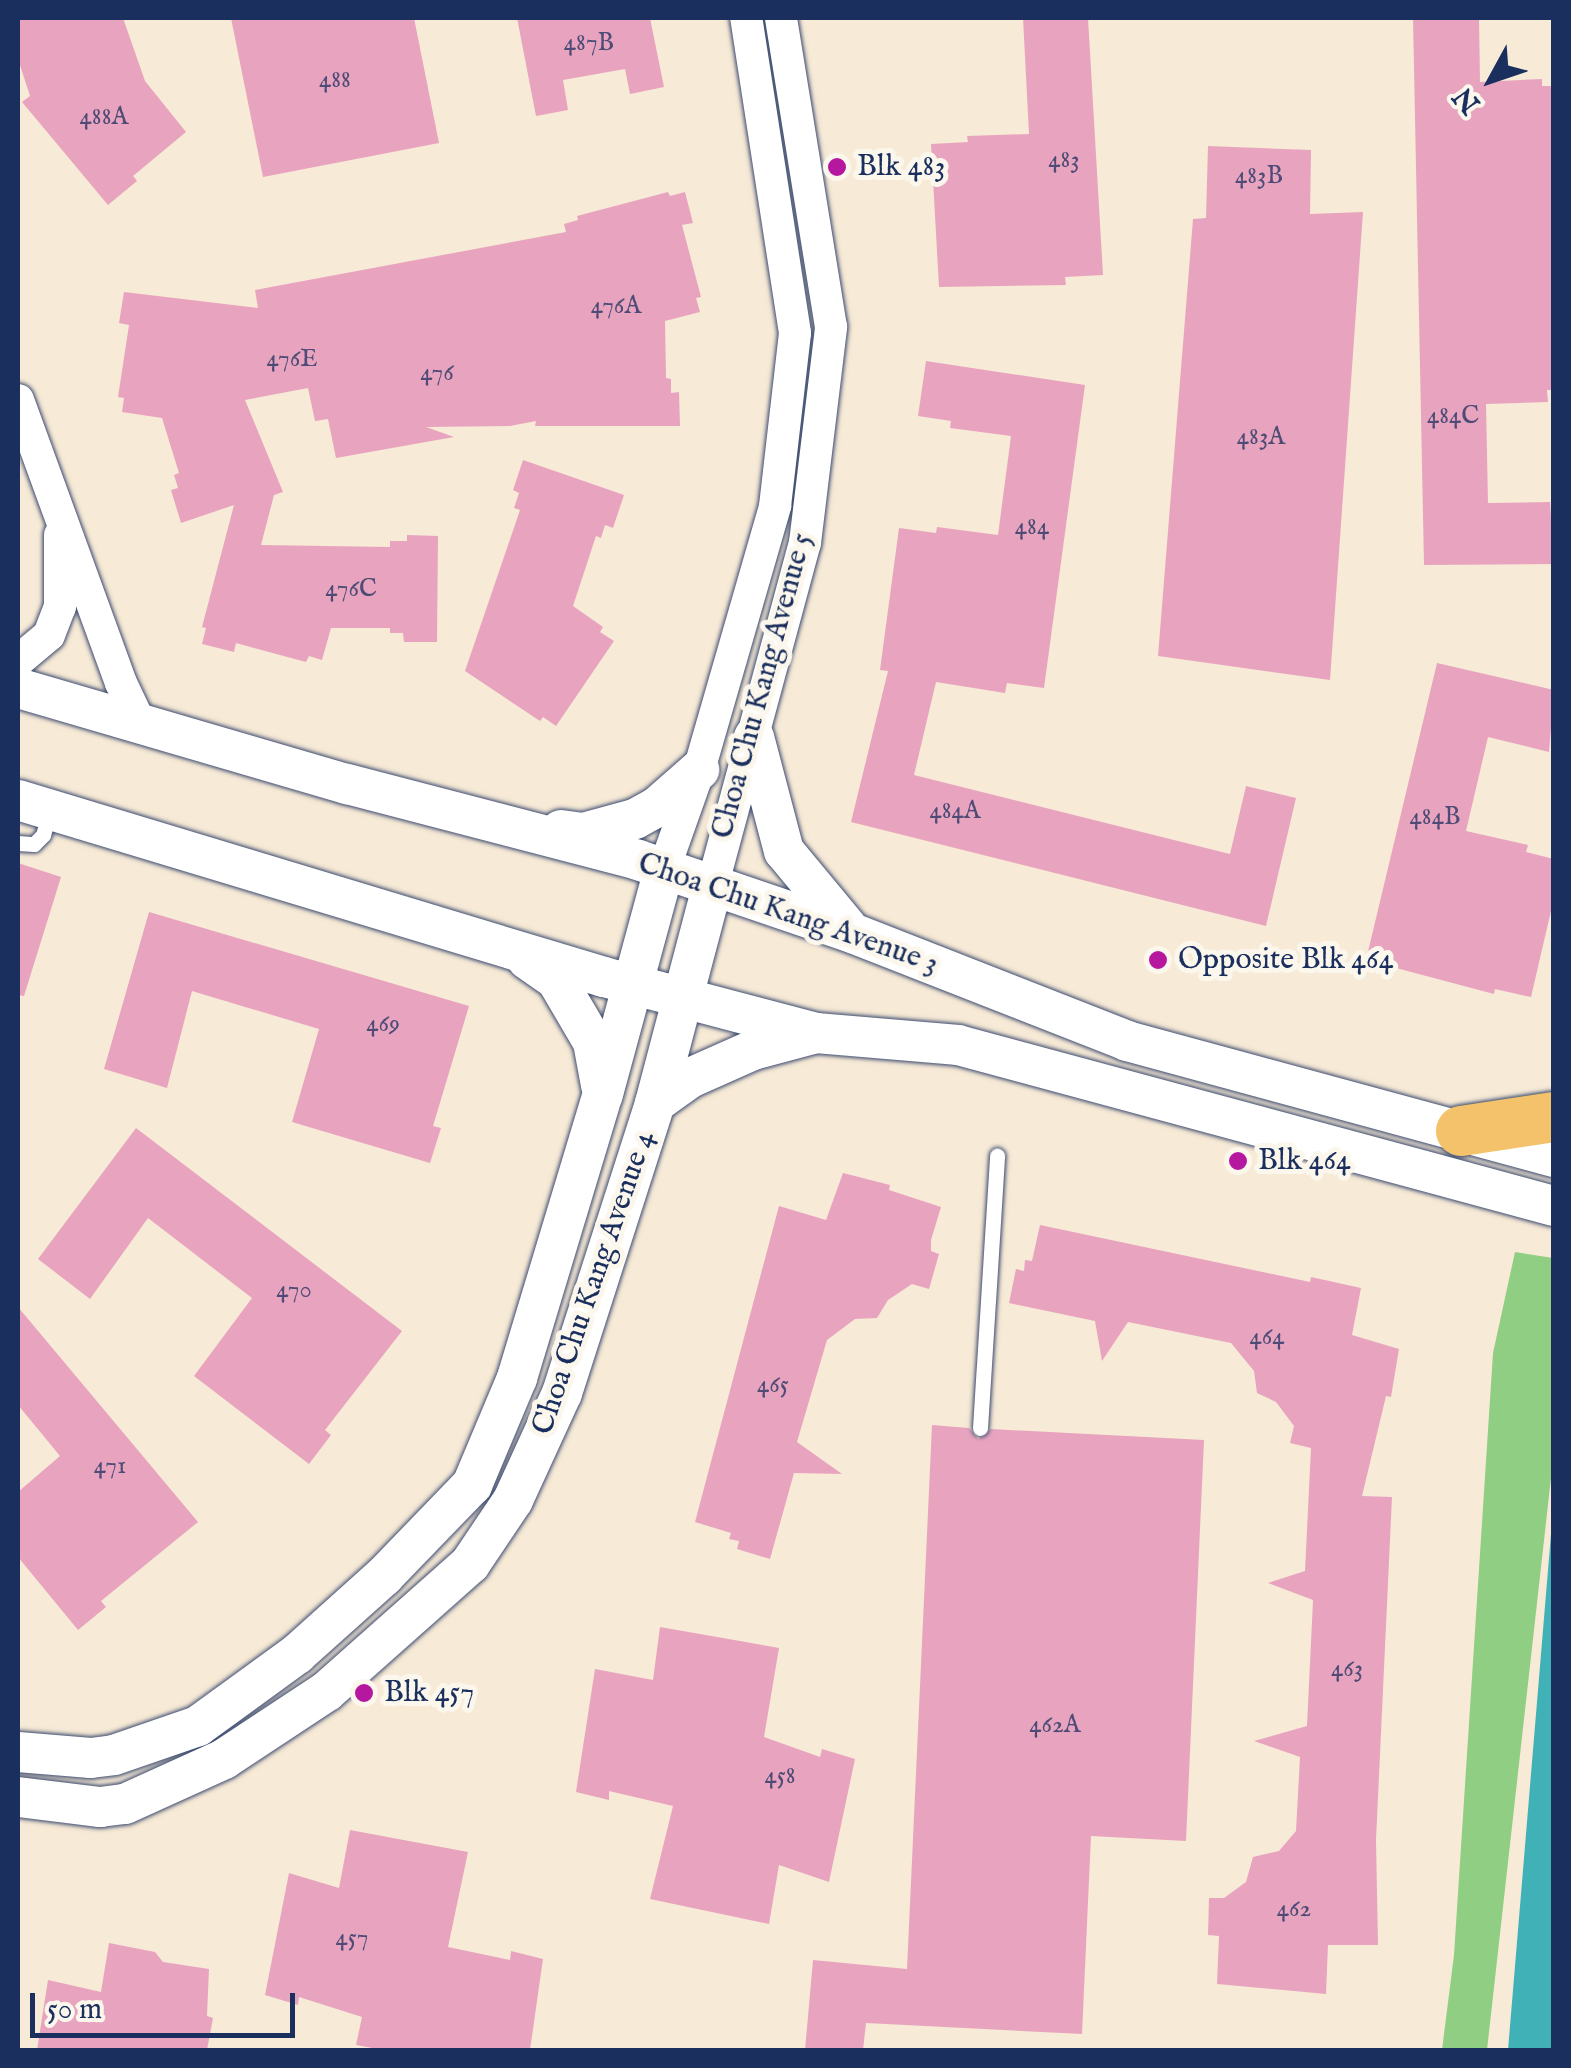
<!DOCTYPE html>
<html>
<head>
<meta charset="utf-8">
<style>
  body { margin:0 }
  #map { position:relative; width:1571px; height:2068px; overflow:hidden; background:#f7ead6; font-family:"IM FELL English",serif }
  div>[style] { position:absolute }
  .green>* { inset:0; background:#90ce83 }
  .water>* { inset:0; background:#40b1b7 }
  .building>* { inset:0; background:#e8a4bf }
  .roads { filter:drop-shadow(0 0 2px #3c4b70) drop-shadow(0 0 2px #3c4b70) }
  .service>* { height:15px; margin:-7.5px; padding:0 7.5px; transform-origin:7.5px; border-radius:7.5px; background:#fff }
  .minor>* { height:32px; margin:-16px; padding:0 16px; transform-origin:16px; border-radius:16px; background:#fff }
  .tertiary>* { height:40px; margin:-20px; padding:0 20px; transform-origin:20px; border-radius:20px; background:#fff }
  .primary>* { height:50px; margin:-25px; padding:0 25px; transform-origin:25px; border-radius:25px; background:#f3c26a }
  .dots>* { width:28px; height:28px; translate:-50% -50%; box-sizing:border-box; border:5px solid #fbf7ec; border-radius:50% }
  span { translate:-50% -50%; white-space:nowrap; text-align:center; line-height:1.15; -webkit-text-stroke:10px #fbf7ec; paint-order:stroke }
  .number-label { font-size:25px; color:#4e4c76 }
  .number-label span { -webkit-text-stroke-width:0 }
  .poi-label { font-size:30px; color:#1b2f5e }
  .left { translate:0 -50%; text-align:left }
  .street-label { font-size:30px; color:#1b2f5e }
  .frame { position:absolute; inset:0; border:20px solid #1b2f5e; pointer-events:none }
  .north { position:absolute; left:1441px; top:30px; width:100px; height:100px; -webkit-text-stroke:8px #fbf7ec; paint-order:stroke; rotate:230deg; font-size:28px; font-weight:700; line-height:40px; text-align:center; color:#1b2f5e }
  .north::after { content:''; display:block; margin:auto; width:35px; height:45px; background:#1b2f5e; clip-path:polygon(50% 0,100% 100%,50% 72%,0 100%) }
  .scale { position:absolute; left:30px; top:1993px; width:265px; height:45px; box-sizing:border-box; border:5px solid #1b2f5e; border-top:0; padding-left:12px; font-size:30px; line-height:35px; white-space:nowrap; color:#1b2f5e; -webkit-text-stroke:8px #fbf7ec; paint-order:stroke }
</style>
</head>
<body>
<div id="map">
  <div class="green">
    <i style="clip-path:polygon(1515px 1252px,1553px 1258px,1553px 1460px,1487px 2050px,1442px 2050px,1454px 1955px,1493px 1353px)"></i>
  </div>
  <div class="water">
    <i style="clip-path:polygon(1553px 1510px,1553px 2050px,1508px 2050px)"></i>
  </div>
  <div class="building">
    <i style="clip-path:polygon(18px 18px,123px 18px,145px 81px,186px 132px,133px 176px,137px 181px,108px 205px,22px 102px,30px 96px,18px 59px)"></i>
    <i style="clip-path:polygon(231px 18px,414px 18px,439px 143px,263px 177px)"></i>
    <i style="clip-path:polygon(517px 18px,650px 18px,664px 87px,630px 94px,625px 69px,563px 80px,568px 110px,536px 116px)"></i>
    <i style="clip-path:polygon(1023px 18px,1088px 18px,1103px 275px,1065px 277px,1066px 285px,939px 287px,931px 144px,968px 142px,967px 136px,1029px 134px)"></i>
    <i style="clip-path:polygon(1413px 18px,1479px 18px,1480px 82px,1542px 79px,1542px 86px,1554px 86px,1554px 390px,1547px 390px,1548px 402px,1486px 404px,1488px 503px,1550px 502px,1554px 564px,1424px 565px)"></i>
    <i style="clip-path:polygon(1208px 146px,1311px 150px,1310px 214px,1363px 212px,1330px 680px,1158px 656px,1193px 219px,1206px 218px)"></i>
    <i style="clip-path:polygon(668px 192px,670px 196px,685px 192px,693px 223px,682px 225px,701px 297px,696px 298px,700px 312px,665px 321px,666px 378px,671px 379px,671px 393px,679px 392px,680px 426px,535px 426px,536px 421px,510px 426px,426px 427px,454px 437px,336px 458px,328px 419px,315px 421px,308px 388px,245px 400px,283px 492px,274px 495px,261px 545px,390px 547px,390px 541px,407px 541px,407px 535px,438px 536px,437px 642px,404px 642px,403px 633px,390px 633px,390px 628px,331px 628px,322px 660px,309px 656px,306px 662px,236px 643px,234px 652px,202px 644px,206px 628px,202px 627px,234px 505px,181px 523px,171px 490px,178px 488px,174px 475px,179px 473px,162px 418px,122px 412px,124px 398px,118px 397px,129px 325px,119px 323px,124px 292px,258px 308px,255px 290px,566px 232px,564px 224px,578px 220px,577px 216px)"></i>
    <i style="clip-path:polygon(926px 361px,1085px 385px,1044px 688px,1007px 683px,1005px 693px,936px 682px,914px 775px,1230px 854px,1246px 786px,1296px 798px,1266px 926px,851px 822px,888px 671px,880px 670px,899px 528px,936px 533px,937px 527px,998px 535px,1011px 436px,950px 428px,951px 421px,918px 416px)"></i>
    <i style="clip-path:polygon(523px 460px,624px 495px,613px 528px,605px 525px,601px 538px,596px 536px,573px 606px,603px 627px,600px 632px,614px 641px,556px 726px,543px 717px,540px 721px,465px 671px,520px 510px,514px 508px,519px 493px,513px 490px)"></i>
    <i style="clip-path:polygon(1437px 663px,1554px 690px,1549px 752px,1488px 737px,1466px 831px,1528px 845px,1526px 852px,1554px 859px,1554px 898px,1531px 997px,1495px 989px,1494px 994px,1366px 960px)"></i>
    <i style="clip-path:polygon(18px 863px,61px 877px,24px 996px,18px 995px)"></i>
    <i style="clip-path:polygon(149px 912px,469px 1006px,433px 1126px,441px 1128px,430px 1163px,292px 1122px,319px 1029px,192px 991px,167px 1088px,104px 1069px)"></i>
    <i style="clip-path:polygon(136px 1128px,402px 1331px,325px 1430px,331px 1435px,309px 1464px,194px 1376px,252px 1298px,148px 1218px,90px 1299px,38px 1259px)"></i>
    <i style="clip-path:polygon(843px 1173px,890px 1185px,889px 1190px,941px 1207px,931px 1240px,931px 1251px,939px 1254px,929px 1289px,912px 1284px,888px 1300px,877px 1318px,855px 1319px,827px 1340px,797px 1442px,842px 1474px,794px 1473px,770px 1559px,737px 1549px,739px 1541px,729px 1539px,731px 1533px,695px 1522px,779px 1206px,826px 1220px)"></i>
    <i style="clip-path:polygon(1040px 1225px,1310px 1282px,1311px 1277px,1361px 1288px,1352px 1335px,1399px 1349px,1391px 1397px,1386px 1396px,1362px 1496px,1392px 1497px,1376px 1840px,1378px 1945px,1328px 1945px,1326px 1994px,1217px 1984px,1219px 1936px,1208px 1935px,1209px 1898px,1224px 1898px,1246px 1882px,1253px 1857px,1279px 1851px,1296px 1831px,1300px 1757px,1254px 1741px,1307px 1726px,1313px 1600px,1268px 1583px,1305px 1571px,1311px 1448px,1290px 1443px,1294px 1426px,1276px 1402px,1257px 1393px,1254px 1371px,1231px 1343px,1128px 1322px,1102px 1361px,1095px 1321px,1009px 1303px,1016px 1269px,1024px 1271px,1025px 1260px,1032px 1261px)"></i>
    <i style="clip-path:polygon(18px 1307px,198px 1522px,101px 1601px,106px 1607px,78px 1630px,18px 1557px,18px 1492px,60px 1456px,18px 1405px)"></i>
    <i style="clip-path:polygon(932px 1425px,969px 1428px,978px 1439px,991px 1429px,1204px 1440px,1186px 1841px,1091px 1836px,1082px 2034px,866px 2023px,863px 2050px,805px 2050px,813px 1960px,907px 1969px)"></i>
    <i style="clip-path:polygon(660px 1627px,779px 1648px,764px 1737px,820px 1757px,822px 1749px,855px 1759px,829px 1882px,779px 1865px,769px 1924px,650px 1899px,673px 1806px,609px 1791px,609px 1800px,576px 1792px,595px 1669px,653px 1680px)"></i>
    <i style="clip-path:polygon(350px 1830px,468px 1852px,448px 1947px,510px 1960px,511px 1951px,543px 1959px,530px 2050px,383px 2050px,356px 2045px,362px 2017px,299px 1997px,298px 2005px,265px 1995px,289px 1873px,339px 1888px)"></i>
    <i style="clip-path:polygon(109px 1943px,155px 1952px,163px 1962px,209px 1969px,207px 2016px,213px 2018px,207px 2050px,37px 2050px,48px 1980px,101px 1992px)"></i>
  </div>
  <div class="roads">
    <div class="service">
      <i style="left:18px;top:843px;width:16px;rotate:4deg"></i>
      <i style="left:34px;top:844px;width:13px;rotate:-45deg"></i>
      <i style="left:43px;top:835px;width:26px;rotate:-74deg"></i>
      <i style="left:980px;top:1428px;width:273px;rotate:-86.4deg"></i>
    </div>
    <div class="minor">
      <i style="left:18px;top:400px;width:301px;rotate:70deg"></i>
      <i style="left:121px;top:683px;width:44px;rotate:64.6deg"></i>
      <i style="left:18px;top:661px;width:40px;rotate:-40deg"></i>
      <i style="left:49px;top:635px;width:30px;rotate:-69deg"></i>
      <i style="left:60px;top:607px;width:72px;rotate:-90deg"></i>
      <i style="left:664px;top:869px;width:105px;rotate:-70.5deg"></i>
      <i style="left:699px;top:770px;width:275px;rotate:-73.9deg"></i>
      <i style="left:775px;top:506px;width:174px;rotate:-83.4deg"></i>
      <i style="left:795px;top:333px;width:319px;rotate:-98.8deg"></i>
      <i style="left:712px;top:887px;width:356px;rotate:-74.9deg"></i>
      <i style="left:805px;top:543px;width:218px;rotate:-83.1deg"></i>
      <i style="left:831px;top:327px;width:313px;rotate:-99.2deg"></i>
    </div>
    <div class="tertiary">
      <i style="left:18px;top:688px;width:343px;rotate:16.3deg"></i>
      <i style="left:347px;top:784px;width:301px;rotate:14.6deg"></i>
      <i style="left:638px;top:860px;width:226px;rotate:18.8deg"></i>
      <i style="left:852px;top:933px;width:295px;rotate:21.4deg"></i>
      <i style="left:1127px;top:1041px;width:442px;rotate:15.2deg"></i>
      <i style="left:754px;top:737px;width:118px;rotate:75.3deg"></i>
      <i style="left:784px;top:851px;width:99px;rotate:50.3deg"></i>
      <i style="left:18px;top:800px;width:612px;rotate:16.81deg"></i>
      <i style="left:604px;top:977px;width:219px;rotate:14.8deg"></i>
      <i style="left:816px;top:1033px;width:143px;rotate:4.8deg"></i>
      <i style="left:958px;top:1045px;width:617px;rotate:15.12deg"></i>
      <i style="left:561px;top:830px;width:22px;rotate:8deg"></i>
      <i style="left:583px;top:833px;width:54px;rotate:-15.1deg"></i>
      <i style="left:635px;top:819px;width:26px;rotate:-29deg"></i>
      <i style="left:658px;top:806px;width:55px;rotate:-41.3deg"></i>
      <i style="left:527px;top:959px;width:35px;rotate:35deg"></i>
      <i style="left:556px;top:979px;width:73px;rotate:59.6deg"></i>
      <i style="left:593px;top:1042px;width:44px;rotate:79.5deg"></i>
      <i style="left:655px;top:1103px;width:43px;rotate:-35.5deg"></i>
      <i style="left:690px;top:1078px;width:69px;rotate:-24deg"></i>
      <i style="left:753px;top:1050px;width:65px;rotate:-15.1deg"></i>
      <i style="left:18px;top:1752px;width:73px;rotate:4.7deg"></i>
      <i style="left:91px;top:1758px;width:23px;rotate:-7deg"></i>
      <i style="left:114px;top:1755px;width:89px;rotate:-19deg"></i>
      <i style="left:198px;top:1726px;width:122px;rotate:-36deg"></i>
      <i style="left:297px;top:1654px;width:117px;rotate:-41.9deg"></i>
      <i style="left:384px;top:1576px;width:127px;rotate:-46deg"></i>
      <i style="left:472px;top:1485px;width:116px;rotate:-67.2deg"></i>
      <i style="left:517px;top:1378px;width:297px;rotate:-73.2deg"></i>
      <i style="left:603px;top:1094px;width:233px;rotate:-74.8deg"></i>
      <i style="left:18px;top:1797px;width:83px;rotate:7deg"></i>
      <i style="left:100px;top:1807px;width:25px;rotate:-7deg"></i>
      <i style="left:125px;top:1804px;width:109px;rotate:-24.4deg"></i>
      <i style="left:224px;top:1759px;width:123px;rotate:-33.4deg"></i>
      <i style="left:327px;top:1691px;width:191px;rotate:-41.6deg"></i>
      <i style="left:470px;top:1564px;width:77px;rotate:-56.1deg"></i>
      <i style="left:513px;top:1500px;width:118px;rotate:-65.4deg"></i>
      <i style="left:562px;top:1393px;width:305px;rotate:-72.2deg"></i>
      <i style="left:655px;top:1103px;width:223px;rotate:-75.2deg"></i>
    </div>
    <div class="primary">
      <i style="left:1461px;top:1131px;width:94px;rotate:-8.6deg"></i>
    </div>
  </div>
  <div class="dots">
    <i style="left:837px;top:167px;background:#b5179e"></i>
    <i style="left:1158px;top:960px;background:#b5179e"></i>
    <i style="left:1238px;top:1161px;background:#b5179e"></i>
    <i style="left:364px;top:1693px;background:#b5179e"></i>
  </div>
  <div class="number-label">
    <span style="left:589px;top:43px">487B</span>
    <span style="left:335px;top:80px">488</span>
    <span style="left:104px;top:117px">488A</span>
    <span style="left:1064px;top:160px">483</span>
    <span style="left:1259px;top:176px">483B</span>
    <span style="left:616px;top:306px">476A</span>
    <span style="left:292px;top:359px">476E</span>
    <span style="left:437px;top:373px">476</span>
    <span style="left:1453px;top:416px">484C</span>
    <span style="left:1261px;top:437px">483A</span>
    <span style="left:1032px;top:527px">484</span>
    <span style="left:351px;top:589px">476C</span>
    <span style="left:955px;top:811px">484A</span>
    <span style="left:1435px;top:817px">484B</span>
    <span style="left:383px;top:1024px">469</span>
    <span style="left:294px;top:1290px">470</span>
    <span style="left:1267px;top:1337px">464</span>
    <span style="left:773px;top:1385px">465</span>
    <span style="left:110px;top:1466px">471</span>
    <span style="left:1347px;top:1669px">463</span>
    <span style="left:1055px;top:1725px">462A</span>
    <span style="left:780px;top:1776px">458</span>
    <span style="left:1294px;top:1909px">462</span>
    <span style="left:352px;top:1938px">457</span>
  </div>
  <div class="poi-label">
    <span class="left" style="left:857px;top:167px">Blk 483</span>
    <span class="left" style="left:1178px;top:960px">Opposite Blk 464</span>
    <span class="left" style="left:1258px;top:1161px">Blk 464</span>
    <span class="left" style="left:384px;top:1693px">Blk 457</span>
  </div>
  <div class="street-label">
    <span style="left:763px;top:686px;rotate:-75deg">Choa Chu Kang Avenue 5</span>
    <span style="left:788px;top:914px;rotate:19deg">Choa Chu Kang Avenue 3</span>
    <span style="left:594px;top:1283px;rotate:-71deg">Choa Chu Kang Avenue 4</span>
  </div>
  <div class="frame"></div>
  <div class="north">N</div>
  <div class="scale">50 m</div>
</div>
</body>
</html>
